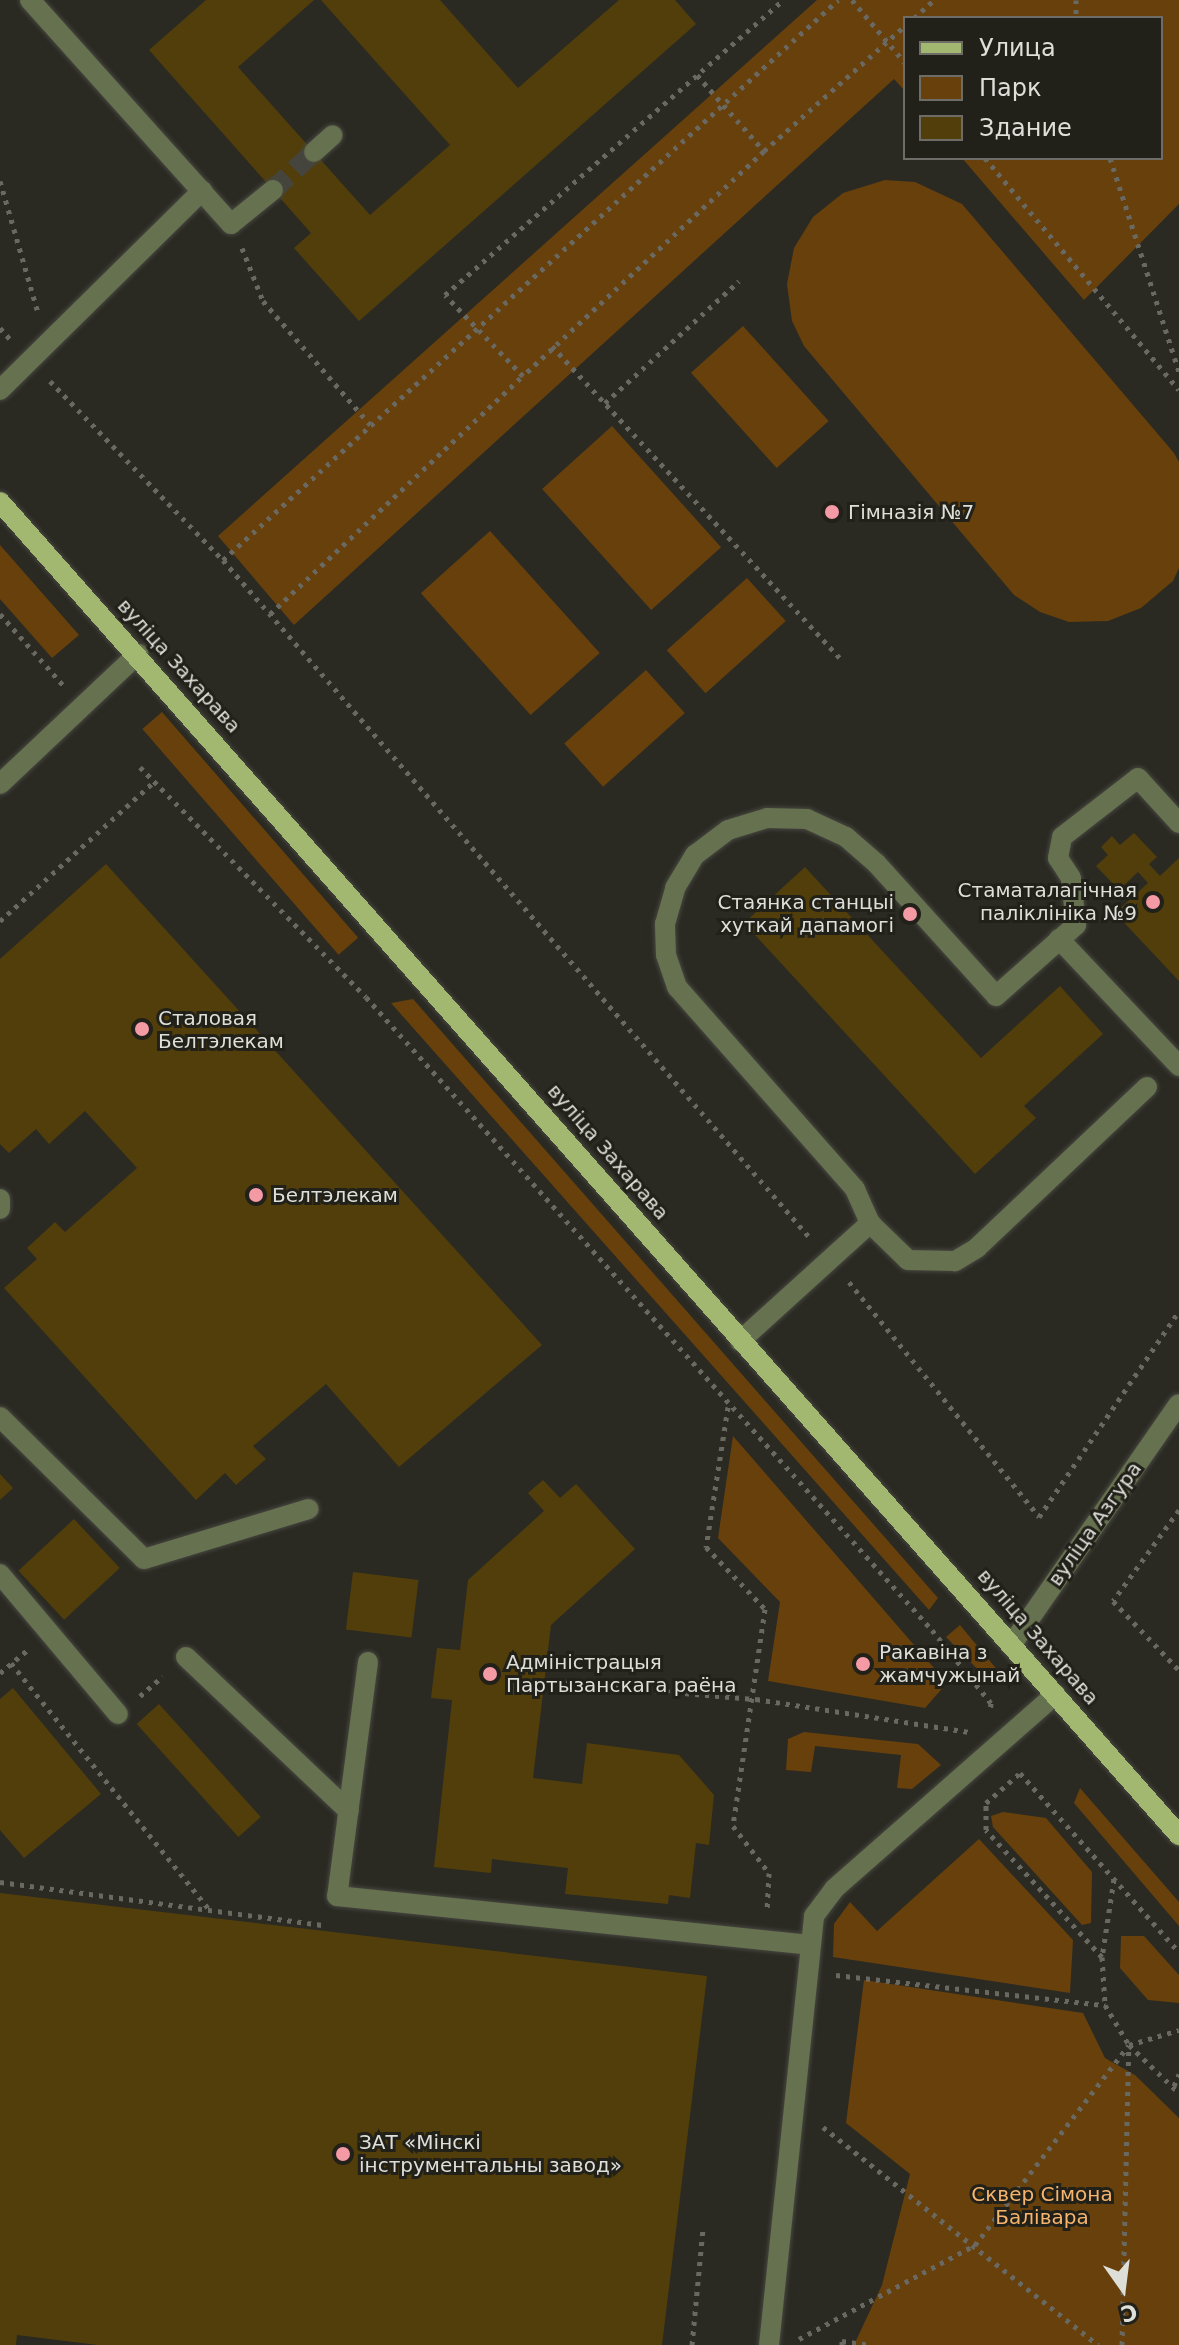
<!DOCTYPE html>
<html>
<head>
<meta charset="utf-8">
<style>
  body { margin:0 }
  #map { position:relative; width:1179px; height:2345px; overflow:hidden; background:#2a2a23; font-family:"DejaVu Sans",sans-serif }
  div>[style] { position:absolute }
  .green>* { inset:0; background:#67400c; transform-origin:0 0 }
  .building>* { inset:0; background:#523e0a; transform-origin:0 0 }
  .minor-tunnel>* { height:20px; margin-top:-10px; transform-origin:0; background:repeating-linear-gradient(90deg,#45453e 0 20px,transparent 0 30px) }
  .path>* { height:5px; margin-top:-2.5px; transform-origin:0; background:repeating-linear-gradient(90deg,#696962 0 4px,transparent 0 10px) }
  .roads { filter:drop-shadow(0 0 2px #474740) drop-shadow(0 0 2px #474740) }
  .minor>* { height:20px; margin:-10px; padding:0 10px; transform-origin:10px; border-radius:10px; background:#66714f }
  .major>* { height:20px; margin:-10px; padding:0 10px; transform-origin:10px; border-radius:10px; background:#a2b870 }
  .dots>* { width:22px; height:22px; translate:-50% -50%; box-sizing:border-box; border:4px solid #212019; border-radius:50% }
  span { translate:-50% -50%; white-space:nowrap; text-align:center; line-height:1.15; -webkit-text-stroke:6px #212019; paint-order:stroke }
  .poi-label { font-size:20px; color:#dfdfda }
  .left { translate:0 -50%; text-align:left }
  .right { translate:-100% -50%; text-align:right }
  .street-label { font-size:20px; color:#dfdfda }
  .park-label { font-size:20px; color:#f6b46c }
  .legend { position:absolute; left:903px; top:16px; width:260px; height:144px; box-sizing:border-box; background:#212019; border:2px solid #6d6c66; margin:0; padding:10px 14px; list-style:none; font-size:24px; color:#dfdfda }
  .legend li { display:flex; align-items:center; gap:16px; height:40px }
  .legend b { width:40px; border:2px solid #6d6c66 }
  .north { position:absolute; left:1083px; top:2249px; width:80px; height:80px; -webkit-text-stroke:6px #212019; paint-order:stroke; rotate:166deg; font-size:22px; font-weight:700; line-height:32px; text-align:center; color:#dfdfda }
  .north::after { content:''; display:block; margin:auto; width:28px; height:36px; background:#dfdfda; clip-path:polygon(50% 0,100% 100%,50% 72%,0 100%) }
</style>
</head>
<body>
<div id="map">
  <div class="green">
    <i style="clip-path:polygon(817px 0,1179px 0,1179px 204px,1084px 300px,962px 158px,1161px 158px,1161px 18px,905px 18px,905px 91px,894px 79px,294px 625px,218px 536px)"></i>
    <i style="clip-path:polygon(885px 180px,915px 182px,962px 204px,1174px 453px,1179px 462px,1179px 568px,1173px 581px,1141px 608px,1108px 621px,1069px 622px,1040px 612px,1014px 595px,804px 346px,792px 321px,787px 284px,794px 248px,813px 217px,843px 193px)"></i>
    <i style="left:743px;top:326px;width:128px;height:70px;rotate:48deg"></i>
    <i style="left:612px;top:426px;width:163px;height:94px;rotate:48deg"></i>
    <i style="left:490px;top:531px;width:164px;height:93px;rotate:48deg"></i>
    <i style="clip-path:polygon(0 545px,79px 635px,52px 658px,0 599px)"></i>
    <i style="left:747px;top:578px;width:58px;height:108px;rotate:48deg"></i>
    <i style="left:646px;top:670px;width:58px;height:110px;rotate:48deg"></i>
    <i style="left:162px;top:712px;width:299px;height:26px;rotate:49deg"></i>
    <i style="clip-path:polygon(413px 999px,938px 1598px,929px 1610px,391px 1003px)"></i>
    <i style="clip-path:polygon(733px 1436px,947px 1683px,925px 1708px,768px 1681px,780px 1602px,718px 1538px)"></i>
    <i style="clip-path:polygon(960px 1625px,999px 1672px,989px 1681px,946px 1637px)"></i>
    <i style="clip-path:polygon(804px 1732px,918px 1744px,941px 1765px,912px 1789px,897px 1788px,901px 1755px,815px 1746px,811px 1772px,786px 1770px,788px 1739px)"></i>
    <i style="clip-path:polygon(1080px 1788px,1179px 1902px,1179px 1926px,1074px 1803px)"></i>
    <i style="clip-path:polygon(1003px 1812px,1046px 1818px,1092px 1872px,1091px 1923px,1082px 1925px,993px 1827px,991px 1816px)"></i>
    <i style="clip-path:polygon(979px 1839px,1073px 1940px,1070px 1993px,833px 1957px,834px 1924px,850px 1902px,877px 1931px)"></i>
    <i style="clip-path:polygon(1121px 1936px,1144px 1936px,1179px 1975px,1179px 2003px,1148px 2000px,1120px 1968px)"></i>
    <i style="clip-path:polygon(864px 1980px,1083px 2013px,1105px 2058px,1135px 2075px,1179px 2118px,1179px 2345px,854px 2345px,882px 2285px,910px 2174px,846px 2123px)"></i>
  </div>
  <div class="building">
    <i style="clip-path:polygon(206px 0,314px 0,238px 67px,370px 215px,450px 145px,321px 0,440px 0,518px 88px,619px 0,675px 0,696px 24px,359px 321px,294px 248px,311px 233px,149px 50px)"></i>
    <i style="clip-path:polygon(1134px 833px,1157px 857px,1149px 864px,1160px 876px,1179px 858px,1179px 981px,1115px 913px,1148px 883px,1138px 872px,1119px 890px,1096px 866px,1108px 855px,1101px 847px,1112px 836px,1120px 845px)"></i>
    <i style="clip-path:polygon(106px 864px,542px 1345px,399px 1467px,326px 1384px,253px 1446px,266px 1459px,236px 1485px,225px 1473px,196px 1500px,4px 1288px,37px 1259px,27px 1248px,55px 1222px,65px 1232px,137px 1168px,85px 1111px,49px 1144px,36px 1129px,9px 1153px,0 1144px,0 959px)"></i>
    <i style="clip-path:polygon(805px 867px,981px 1058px,1060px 986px,1103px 1034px,1024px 1106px,1036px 1118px,975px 1174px,744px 923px)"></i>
    <i style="clip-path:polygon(0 1474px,13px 1488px,0 1500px)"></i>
    <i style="clip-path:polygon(543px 1480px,560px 1498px,576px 1484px,635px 1549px,551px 1625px,533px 1778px,582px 1784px,587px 1743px,679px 1755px,714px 1795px,709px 1845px,696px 1843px,690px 1898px,669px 1895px,668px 1904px,565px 1894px,568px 1868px,492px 1859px,491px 1873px,434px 1867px,452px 1700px,431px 1698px,437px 1648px,460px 1650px,468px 1580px,544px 1511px,528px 1493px)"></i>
    <i style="left:74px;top:1519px;width:67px;height:76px;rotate:47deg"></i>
    <i style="left:353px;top:1572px;width:66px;height:58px;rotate:7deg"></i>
    <i style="clip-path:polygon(13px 1688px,101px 1794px,24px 1858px,0 1830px,0 1699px)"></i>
    <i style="left:159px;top:1704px;width:152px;height:30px;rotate:48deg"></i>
    <i style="clip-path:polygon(0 1893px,707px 1976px,662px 2345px,98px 2345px,17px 2335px,16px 2345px,0 2345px)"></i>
  </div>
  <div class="minor-tunnel">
    <i style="left:273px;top:190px;width:56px;rotate:-42.8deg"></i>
  </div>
  <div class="path">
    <i style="left:852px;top:0;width:82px;rotate:49.9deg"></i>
    <i style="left:1076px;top:0;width:18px;rotate:90deg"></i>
    <i style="left:914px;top:18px;width:27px;rotate:-42deg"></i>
    <i style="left:697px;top:75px;width:101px;rotate:48.6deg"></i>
    <i style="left:764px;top:151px;width:188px;rotate:-41.6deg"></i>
    <i style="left:764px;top:151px;width:330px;rotate:137deg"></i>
    <i style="left:523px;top:376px;width:112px;rotate:-133.9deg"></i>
    <i style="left:445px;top:295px;width:449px;rotate:-41.1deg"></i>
    <i style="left:985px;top:158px;width:302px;rotate:50.1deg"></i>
    <i style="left:1110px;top:158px;width:224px;rotate:72.1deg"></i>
    <i style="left:0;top:181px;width:137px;rotate:73.9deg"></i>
    <i style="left:242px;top:248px;width:57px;rotate:68.4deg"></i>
    <i style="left:263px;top:301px;width:167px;rotate:49.1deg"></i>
    <i style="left:0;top:328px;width:15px;rotate:48deg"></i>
    <i style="left:552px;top:346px;width:425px;rotate:47.3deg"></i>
    <i style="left:50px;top:381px;width:249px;rotate:46deg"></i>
    <i style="left:223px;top:560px;width:897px;rotate:49.11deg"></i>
    <i style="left:605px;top:403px;width:181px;rotate:-42.3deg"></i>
    <i style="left:223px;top:560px;width:832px;rotate:-42.32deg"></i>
    <i style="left:0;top:614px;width:95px;rotate:48.4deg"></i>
    <i style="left:270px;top:614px;width:347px;rotate:-43.3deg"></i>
    <i style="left:140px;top:767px;width:322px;rotate:45.5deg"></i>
    <i style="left:366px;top:997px;width:849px;rotate:48.2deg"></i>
    <i style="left:932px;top:1630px;width:94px;rotate:51.1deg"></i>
    <i style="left:991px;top:1703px;width:9px;rotate:96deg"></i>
    <i style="left:0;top:921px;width:207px;rotate:-42.1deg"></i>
    <i style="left:849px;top:1282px;width:302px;rotate:51deg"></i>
    <i style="left:1039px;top:1517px;width:249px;rotate:-55.8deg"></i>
    <i style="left:728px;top:1407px;width:142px;rotate:98.9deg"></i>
    <i style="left:706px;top:1547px;width:86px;rotate:46.4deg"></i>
    <i style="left:765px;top:1609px;width:219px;rotate:98.4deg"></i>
    <i style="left:733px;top:1826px;width:59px;rotate:52.5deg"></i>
    <i style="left:769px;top:1873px;width:39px;rotate:93deg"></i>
    <i style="left:1179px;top:1510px;width:112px;rotate:126deg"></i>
    <i style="left:1113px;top:1601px;width:95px;rotate:46.3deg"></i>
    <i style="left:11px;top:1663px;width:316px;rotate:51.2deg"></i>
    <i style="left:0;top:1673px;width:35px;rotate:-40deg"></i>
    <i style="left:556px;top:1682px;width:201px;rotate:4.9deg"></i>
    <i style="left:756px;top:1699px;width:216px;rotate:8.8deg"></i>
    <i style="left:140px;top:1696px;width:30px;rotate:-41deg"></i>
    <i style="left:1114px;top:1879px;width:79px;rotate:98.7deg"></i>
    <i style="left:1102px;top:1957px;width:48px;rotate:86.4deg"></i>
    <i style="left:1105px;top:2005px;width:47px;rotate:59deg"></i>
    <i style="left:1129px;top:2045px;width:69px;rotate:43.8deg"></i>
    <i style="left:0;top:1882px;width:327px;rotate:7.6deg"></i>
    <i style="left:1102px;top:1957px;width:172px;rotate:-132.4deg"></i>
    <i style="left:986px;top:1830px;width:27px;rotate:-90deg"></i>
    <i style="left:986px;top:1803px;width:45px;rotate:-41.4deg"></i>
    <i style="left:1020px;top:1773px;width:239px;rotate:48.4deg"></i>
    <i style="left:836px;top:1975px;width:271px;rotate:6.4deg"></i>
    <i style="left:1174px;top:2086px;width:13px;rotate:-67deg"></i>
    <i style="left:823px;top:2127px;width:351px;rotate:38.4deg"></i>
    <i style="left:799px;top:2339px;width:200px;rotate:-28.1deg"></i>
    <i style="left:975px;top:2245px;width:252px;rotate:-52.4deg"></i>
    <i style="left:1129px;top:2045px;width:52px;rotate:-16.7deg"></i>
    <i style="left:692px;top:2345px;width:118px;rotate:-84.6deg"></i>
    <i style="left:842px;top:2345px;width:4px;rotate:-90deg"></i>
    <i style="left:842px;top:2341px;width:29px;rotate:8deg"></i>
    <i style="left:1122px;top:2345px;width:299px;rotate:-88.7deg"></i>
  </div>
  <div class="roads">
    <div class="minor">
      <i style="left:30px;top:0;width:301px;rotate:48.1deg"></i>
      <i style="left:231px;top:224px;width:54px;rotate:-39deg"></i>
      <i style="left:314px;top:152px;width:25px;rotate:-42deg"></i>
      <i style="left:0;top:390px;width:284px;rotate:-44.6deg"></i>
      <i style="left:0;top:784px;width:190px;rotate:-43.3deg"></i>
      <i style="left:1059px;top:939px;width:175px;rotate:46.6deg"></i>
      <i style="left:1147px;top:1087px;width:234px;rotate:136.6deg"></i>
      <i style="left:977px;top:1248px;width:26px;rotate:149deg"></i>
      <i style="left:955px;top:1261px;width:47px;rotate:-178.8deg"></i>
      <i style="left:908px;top:1260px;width:53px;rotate:-135.8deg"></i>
      <i style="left:870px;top:1223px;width:37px;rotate:-114deg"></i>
      <i style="left:855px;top:1189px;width:269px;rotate:-131.4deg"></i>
      <i style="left:677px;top:987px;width:34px;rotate:-109deg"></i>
      <i style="left:666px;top:955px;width:31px;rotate:-92deg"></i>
      <i style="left:665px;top:924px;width:37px;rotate:-74deg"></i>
      <i style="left:675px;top:888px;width:39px;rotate:-59deg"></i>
      <i style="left:695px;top:855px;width:41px;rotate:-37.1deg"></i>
      <i style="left:728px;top:830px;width:41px;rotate:-17.1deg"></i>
      <i style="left:767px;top:818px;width:40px;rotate:1.4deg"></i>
      <i style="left:807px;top:819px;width:43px;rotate:24.8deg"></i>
      <i style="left:846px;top:837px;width:40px;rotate:41deg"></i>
      <i style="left:876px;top:863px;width:179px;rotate:47.9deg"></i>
      <i style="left:996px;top:996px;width:107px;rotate:-41.6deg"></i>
      <i style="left:1076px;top:925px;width:47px;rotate:-96.1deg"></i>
      <i style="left:1071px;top:878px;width:24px;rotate:-123deg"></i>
      <i style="left:1058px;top:858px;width:21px;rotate:-79deg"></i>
      <i style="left:1062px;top:837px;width:96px;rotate:-37.8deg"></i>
      <i style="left:1138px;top:778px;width:61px;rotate:47.7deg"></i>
      <i style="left:0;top:1199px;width:10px;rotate:90deg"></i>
      <i style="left:740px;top:1341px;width:176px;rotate:-42.2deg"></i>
      <i style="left:0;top:1417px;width:202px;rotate:44.6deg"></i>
      <i style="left:144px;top:1559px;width:172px;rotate:-16.9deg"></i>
      <i style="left:0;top:1574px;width:183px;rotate:49.9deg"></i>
      <i style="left:1012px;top:1644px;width:292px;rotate:-55.2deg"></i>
      <i style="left:186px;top:1657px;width:224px;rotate:43.4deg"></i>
      <i style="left:368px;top:1662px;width:236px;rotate:97.5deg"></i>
      <i style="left:337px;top:1896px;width:475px;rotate:5.9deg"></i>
      <i style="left:769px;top:2345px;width:431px;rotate:-84deg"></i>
      <i style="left:814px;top:1916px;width:34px;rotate:-53deg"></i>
      <i style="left:834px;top:1889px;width:295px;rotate:-41.3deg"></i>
    </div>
    <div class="major">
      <i style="left:0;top:502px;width:1780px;rotate:48.51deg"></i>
    </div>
  </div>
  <div class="dots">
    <i style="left:832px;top:512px;background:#f49aa5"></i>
    <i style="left:1153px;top:902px;background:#f49aa5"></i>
    <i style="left:910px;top:914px;background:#f49aa5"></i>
    <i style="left:142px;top:1029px;background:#f49aa5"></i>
    <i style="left:256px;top:1195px;background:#f49aa5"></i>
    <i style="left:863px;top:1664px;background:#f49aa5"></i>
    <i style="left:490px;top:1674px;background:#f49aa5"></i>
    <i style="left:343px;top:2154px;background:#f49aa5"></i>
  </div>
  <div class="poi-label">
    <span class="left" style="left:848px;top:512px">Гімназія №7</span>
    <span class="right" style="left:1137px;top:902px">Стаматалагічная<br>паліклініка №9</span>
    <span class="right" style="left:894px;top:914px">Стаянка станцыі<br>хуткай дапамогі</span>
    <span class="left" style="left:158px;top:1030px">Сталовая<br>Белтэлекам</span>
    <span class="left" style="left:272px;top:1195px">Белтэлекам</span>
    <span class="left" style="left:879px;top:1664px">Ракавіна з<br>жамчужынай</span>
    <span class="left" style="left:506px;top:1674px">Адміністрацыя<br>Партызанскага раёна</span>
    <span class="left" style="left:359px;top:2154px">ЗАТ «Мінскі<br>інструментальны завод»</span>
  </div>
  <div class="street-label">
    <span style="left:179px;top:666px;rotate:48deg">вуліца Захарава</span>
    <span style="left:608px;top:1152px;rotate:49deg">вуліца Захарава</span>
    <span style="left:1095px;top:1524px;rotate:-55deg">вуліца Азгура</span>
    <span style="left:1038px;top:1637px;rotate:49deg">вуліца Захарава</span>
  </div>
  <div class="park-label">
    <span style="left:1042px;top:2206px">Сквер Сімона<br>Балівара</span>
  </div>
  <ul class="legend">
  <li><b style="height:10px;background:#a2b870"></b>Улица</li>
  <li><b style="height:22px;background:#67400c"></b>Парк</li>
  <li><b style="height:22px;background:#523e0a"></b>Здание</li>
  </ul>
  <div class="north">С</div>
</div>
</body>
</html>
